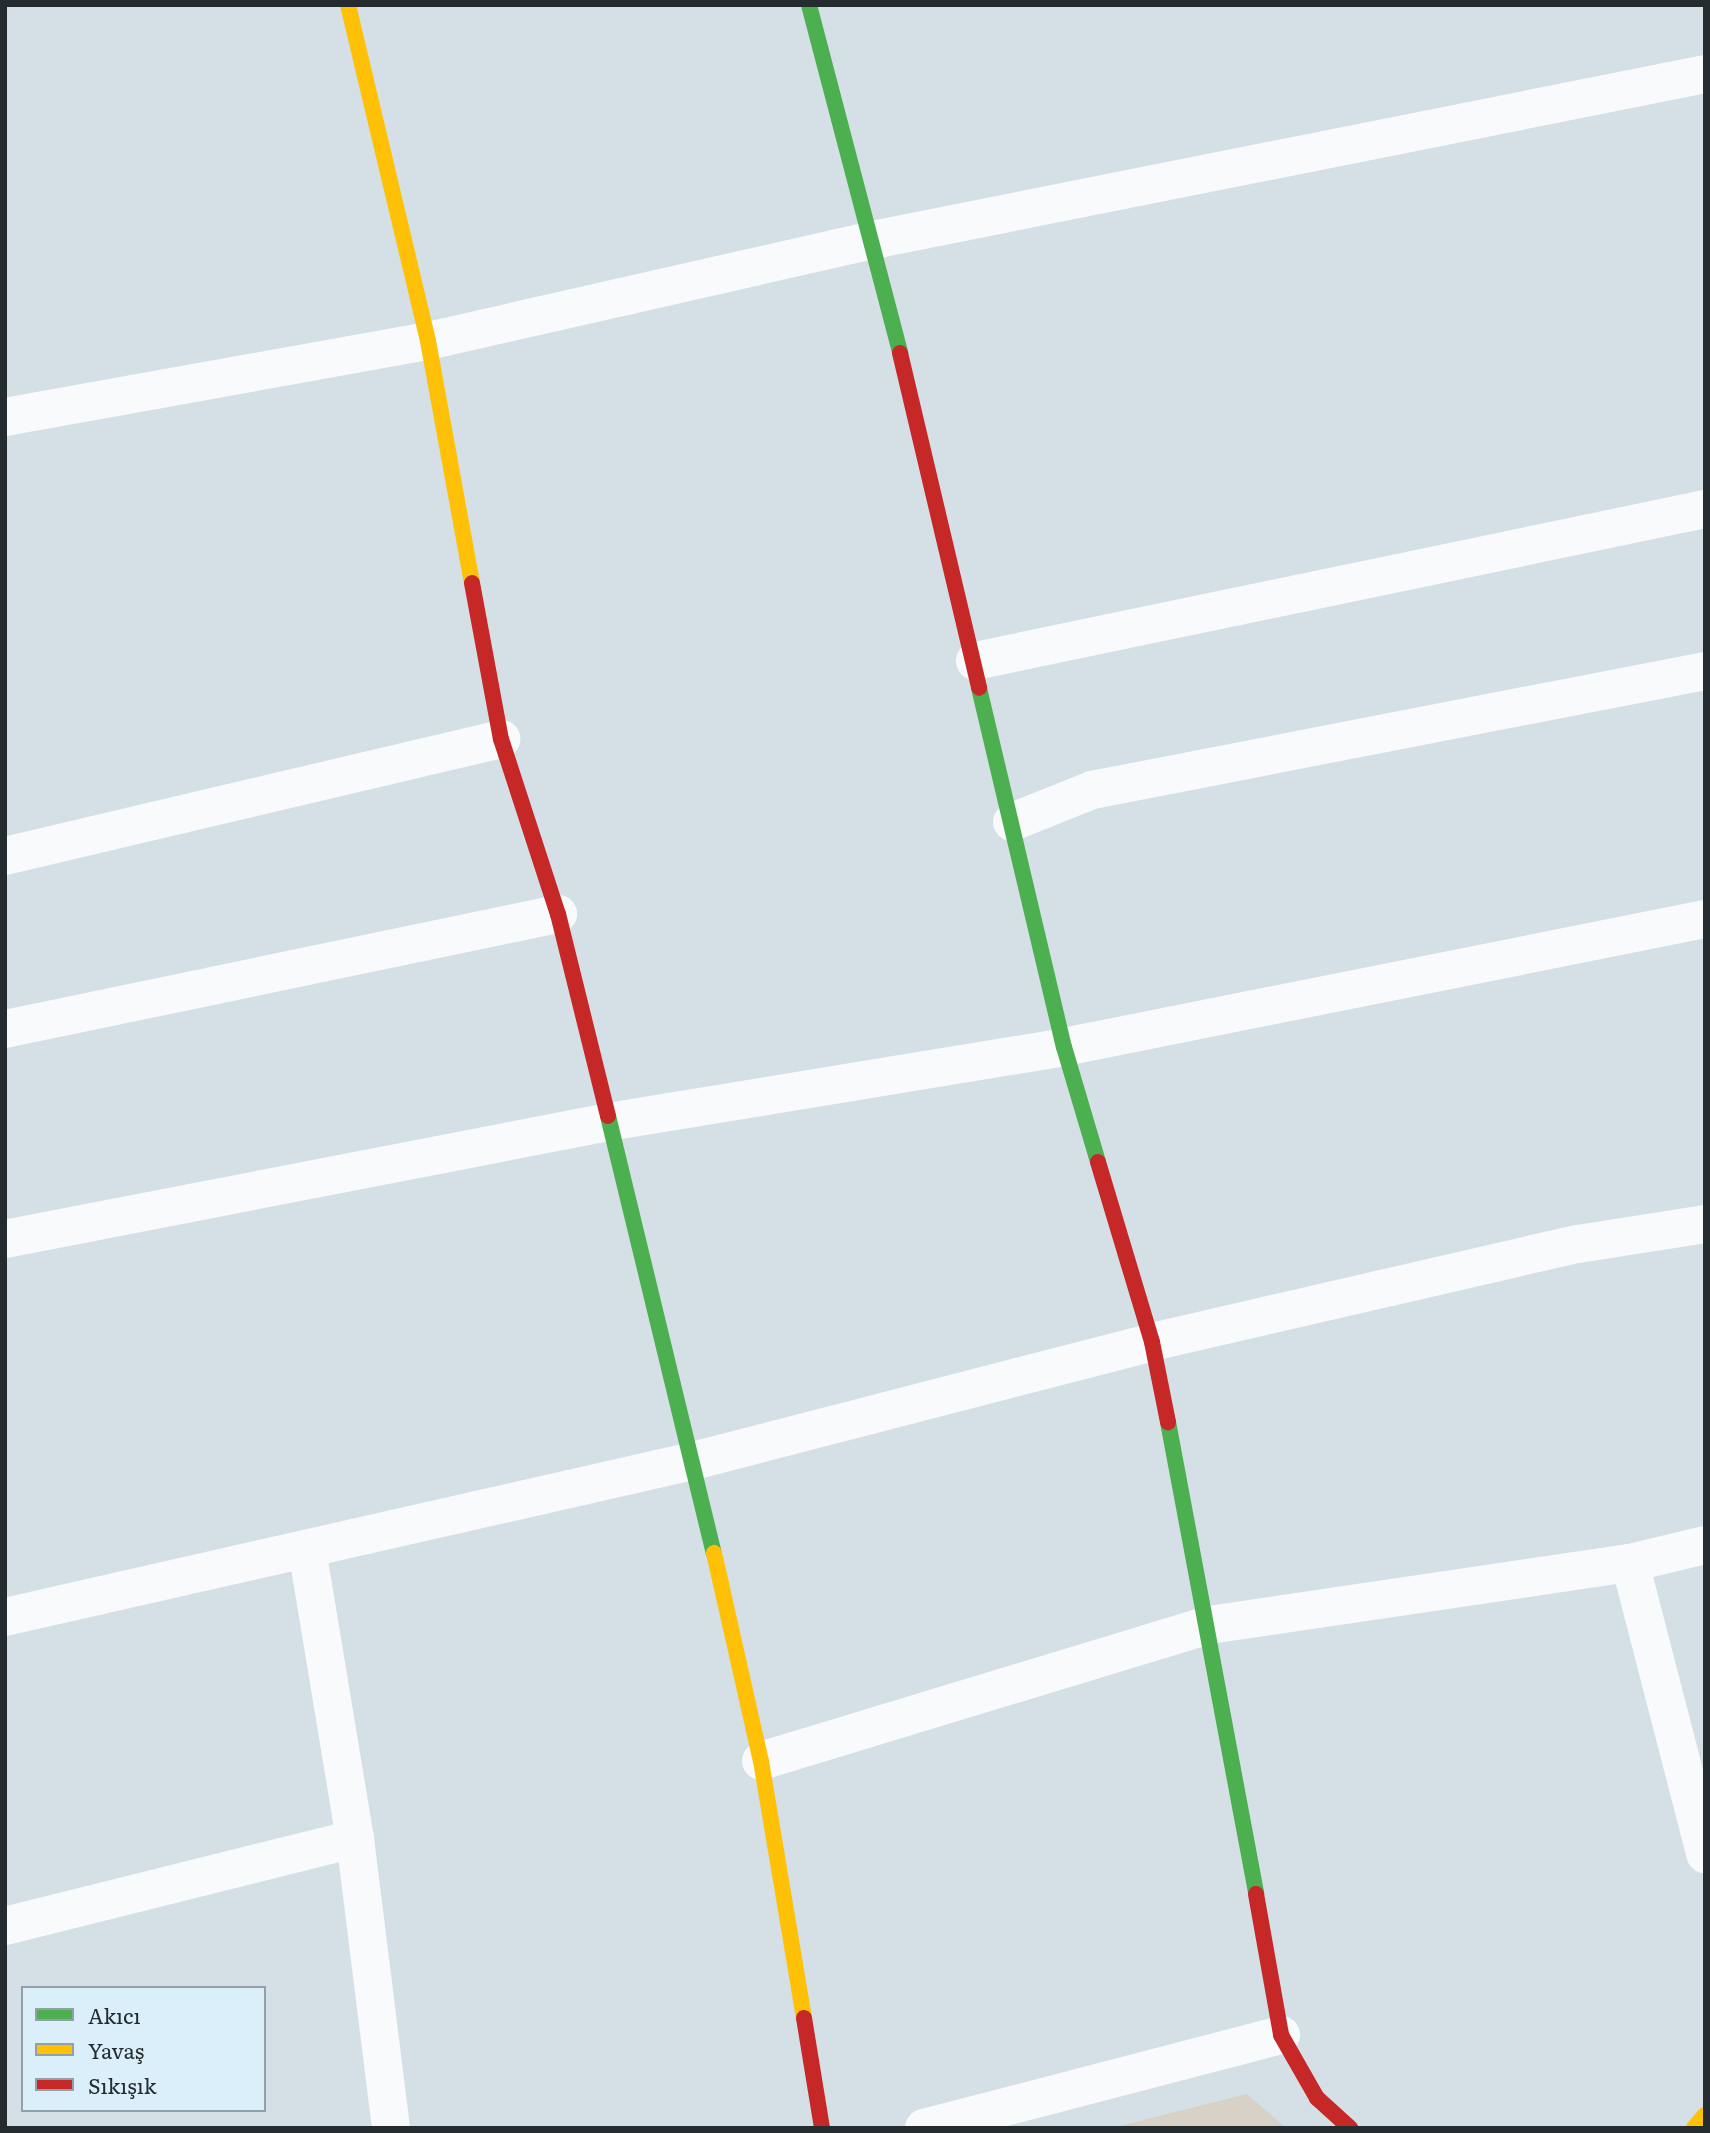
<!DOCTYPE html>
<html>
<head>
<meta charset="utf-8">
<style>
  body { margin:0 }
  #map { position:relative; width:1710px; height:2133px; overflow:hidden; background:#d4e0e6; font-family:Literata,serif }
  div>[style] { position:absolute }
  .green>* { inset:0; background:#d8d2c6 }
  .street>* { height:38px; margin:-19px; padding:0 19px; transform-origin:19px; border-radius:19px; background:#f9fafb }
  .fast>* { height:16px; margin:-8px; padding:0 8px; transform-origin:8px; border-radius:8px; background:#4caf50 }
  .slow>* { height:16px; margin:-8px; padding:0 8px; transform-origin:8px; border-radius:8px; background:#ffc107 }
  .jam>* { height:16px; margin:-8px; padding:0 8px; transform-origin:8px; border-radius:8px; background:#c62828 }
  span { translate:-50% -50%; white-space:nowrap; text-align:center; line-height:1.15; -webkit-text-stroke:6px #daeffa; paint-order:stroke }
  .frame { position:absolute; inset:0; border:7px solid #242c30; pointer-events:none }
  .legend { position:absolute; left:21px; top:1986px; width:245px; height:126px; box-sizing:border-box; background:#daeffa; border:2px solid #91a1a9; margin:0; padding:9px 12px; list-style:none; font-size:21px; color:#242c30 }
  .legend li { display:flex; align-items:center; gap:14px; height:35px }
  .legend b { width:35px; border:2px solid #91a1a9 }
</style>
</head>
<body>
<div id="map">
  <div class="green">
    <i style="clip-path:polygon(1247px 2094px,1286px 2128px,1112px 2128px)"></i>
  </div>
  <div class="street">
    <i style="left:5px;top:417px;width:430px;rotate:-10.2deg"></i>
    <i style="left:428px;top:341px;width:456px;rotate:-12.8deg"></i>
    <i style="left:873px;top:240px;width:848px;rotate:-11.28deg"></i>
    <i style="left:975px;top:661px;width:746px;rotate:-11.76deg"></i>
    <i style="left:1012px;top:822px;width:86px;rotate:-21.8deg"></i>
    <i style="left:1092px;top:790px;width:624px;rotate:-10.99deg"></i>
    <i style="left:5px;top:856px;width:510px;rotate:-13.27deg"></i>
    <i style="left:5px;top:1029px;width:565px;rotate:-11.75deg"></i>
    <i style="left:5px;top:1239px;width:614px;rotate:-10.98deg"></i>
    <i style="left:608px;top:1122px;width:462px;rotate:-9.3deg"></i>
    <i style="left:1064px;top:1047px;width:654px;rotate:-11.29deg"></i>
    <i style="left:307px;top:1549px;width:294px;rotate:80.6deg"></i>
    <i style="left:355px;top:1839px;width:291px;rotate:82.9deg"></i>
    <i style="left:1630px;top:1563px;width:301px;rotate:75.5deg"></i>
    <i style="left:5px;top:1617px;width:705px;rotate:-12.78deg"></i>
    <i style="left:693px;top:1461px;width:474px;rotate:-14.5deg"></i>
    <i style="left:1152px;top:1342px;width:437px;rotate:-13deg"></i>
    <i style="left:1578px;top:1244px;width:129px;rotate:-8.9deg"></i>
    <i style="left:761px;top:1761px;width:468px;rotate:-16.9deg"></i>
    <i style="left:1209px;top:1625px;width:426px;rotate:-8.4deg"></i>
    <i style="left:1630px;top:1563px;width:77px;rotate:-13.5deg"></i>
    <i style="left:5px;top:1926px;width:361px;rotate:-14deg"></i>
    <i style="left:924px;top:2128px;width:369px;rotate:-14.6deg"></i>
  </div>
  <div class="fast">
    <i style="left:809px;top:5px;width:360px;rotate:75.3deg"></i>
    <i style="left:979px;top:688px;width:369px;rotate:76.7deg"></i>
    <i style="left:1064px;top:1047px;width:120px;rotate:73.5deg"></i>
    <i style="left:608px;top:1116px;width:450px;rotate:76.4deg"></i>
    <i style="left:1168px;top:1422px;width:480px;rotate:79.4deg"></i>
  </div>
  <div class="slow">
    <i style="left:348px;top:5px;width:345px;rotate:76.6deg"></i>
    <i style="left:428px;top:341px;width:246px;rotate:79.7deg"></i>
    <i style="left:714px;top:1553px;width:213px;rotate:77.3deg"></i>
    <i style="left:761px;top:1761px;width:261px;rotate:80.5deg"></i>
    <i style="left:1694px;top:2128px;width:17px;rotate:-50deg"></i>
  </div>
  <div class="jam">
    <i style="left:900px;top:353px;width:344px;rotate:76.7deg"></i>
    <i style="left:472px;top:583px;width:159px;rotate:79.5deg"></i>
    <i style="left:501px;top:739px;width:184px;rotate:72deg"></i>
    <i style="left:558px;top:914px;width:208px;rotate:76.1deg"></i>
    <i style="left:1098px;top:1162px;width:188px;rotate:73.3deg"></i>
    <i style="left:1152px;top:1342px;width:82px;rotate:78.7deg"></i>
    <i style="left:1256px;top:1894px;width:143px;rotate:79.9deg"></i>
    <i style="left:1281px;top:2035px;width:73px;rotate:60.3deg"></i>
    <i style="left:1317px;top:2098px;width:45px;rotate:42.3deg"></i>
    <i style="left:804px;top:2018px;width:111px;rotate:80.7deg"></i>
  </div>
  <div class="frame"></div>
  <ul class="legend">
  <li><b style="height:9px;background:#4caf50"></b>Akıcı</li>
  <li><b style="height:9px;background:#ffc107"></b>Yavaş</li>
  <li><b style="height:9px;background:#c62828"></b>Sıkışık</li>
  </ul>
</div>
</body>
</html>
